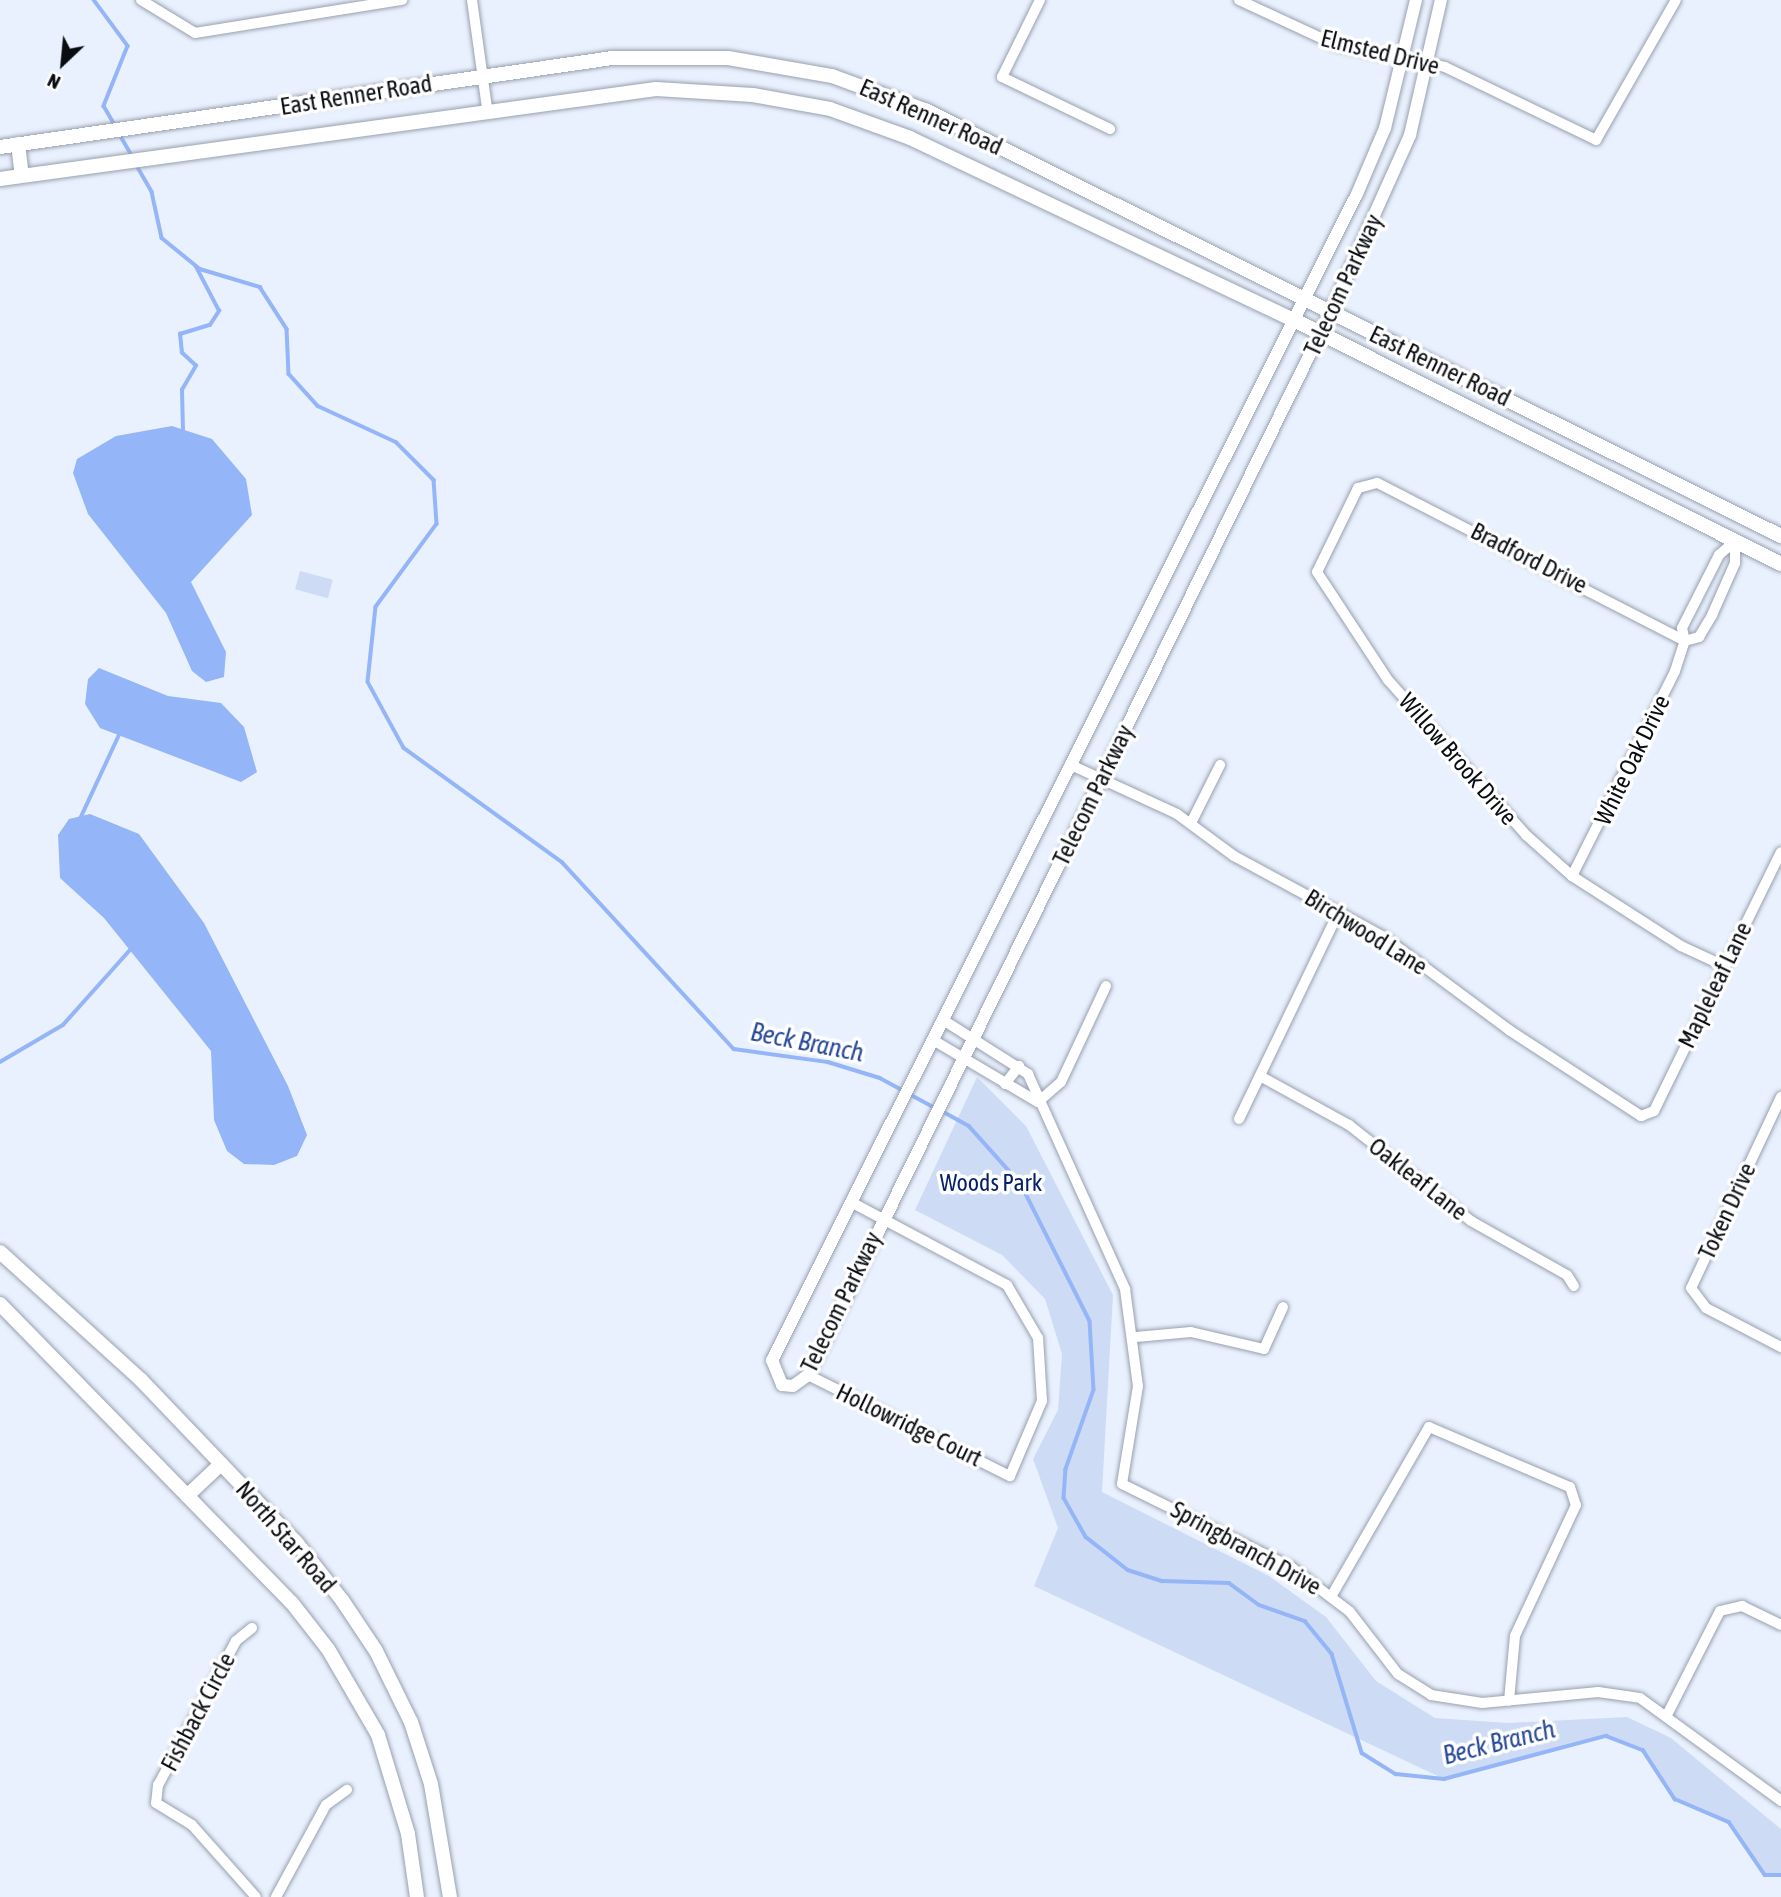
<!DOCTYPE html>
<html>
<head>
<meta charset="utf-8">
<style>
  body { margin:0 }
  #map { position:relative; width:1781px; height:1897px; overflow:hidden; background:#eaf1fe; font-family:"Asap Condensed",sans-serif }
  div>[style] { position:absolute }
  .green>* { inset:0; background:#cedbf5; transform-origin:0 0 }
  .water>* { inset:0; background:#94b5f7 }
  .stream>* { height:3.5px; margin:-1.75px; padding:0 1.75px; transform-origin:1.75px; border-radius:1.75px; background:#94b5f7 }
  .roads { filter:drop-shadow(0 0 2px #98a0af) drop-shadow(0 0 2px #98a0af) }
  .minor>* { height:10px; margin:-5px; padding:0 5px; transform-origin:5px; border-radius:5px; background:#fff }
  .tertiary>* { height:12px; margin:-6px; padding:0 6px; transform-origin:6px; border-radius:6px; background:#fff }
  .secondary>* { height:14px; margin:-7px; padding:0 7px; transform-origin:7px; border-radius:7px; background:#fff }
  span { translate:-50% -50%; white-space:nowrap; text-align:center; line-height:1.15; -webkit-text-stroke:7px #fff; paint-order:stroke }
  .street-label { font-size:24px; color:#090c11 }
  .park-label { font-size:24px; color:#041f68 }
  .water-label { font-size:26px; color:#284a96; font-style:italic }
  .north { position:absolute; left:28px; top:28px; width:70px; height:70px; -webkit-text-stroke:5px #fff; paint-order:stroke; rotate:206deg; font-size:19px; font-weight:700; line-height:28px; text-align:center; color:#090c11 }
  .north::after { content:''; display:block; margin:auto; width:24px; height:32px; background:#090c11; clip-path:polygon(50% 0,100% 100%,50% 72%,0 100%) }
</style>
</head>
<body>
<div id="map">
  <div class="green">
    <i style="left:300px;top:571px;width:34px;height:19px;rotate:15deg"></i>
    <i style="clip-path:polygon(977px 1077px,1026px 1126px,1113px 1295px,1102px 1492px,1269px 1576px,1326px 1617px,1376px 1681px,1435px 1718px,1508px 1723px,1627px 1717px,1671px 1738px,1781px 1829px,1781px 1875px,1765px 1875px,1729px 1822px,1675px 1799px,1643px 1750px,1605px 1736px,1444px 1779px,1034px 1586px,1058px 1528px,1033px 1459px,1058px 1410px,1062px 1354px,1045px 1299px,1002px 1255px,915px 1210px)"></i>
  </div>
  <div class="water">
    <i style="clip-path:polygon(172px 426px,212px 439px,246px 479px,252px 515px,191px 582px,226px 652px,224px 677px,206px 682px,192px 671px,166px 613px,88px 514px,73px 473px,77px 459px,116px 436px)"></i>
    <i style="clip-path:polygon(99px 668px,168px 696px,221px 703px,244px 727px,257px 772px,241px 782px,100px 728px,85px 704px,88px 679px)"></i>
    <i style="clip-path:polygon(90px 814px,139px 834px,204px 923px,288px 1086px,307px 1135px,297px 1156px,274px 1165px,244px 1164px,227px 1151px,214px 1120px,211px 1051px,104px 918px,60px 878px,58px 835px,69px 819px)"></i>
  </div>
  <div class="stream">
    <i style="left:94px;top:0;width:57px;rotate:53.5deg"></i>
    <i style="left:128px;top:46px;width:65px;rotate:111.8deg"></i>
    <i style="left:104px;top:106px;width:24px;rotate:60deg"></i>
    <i style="left:119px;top:133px;width:28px;rotate:60deg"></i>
    <i style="left:136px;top:164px;width:32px;rotate:60deg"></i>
    <i style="left:152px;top:192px;width:47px;rotate:77.7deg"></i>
    <i style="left:162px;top:238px;width:49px;rotate:39.2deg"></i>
    <i style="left:200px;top:269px;width:63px;rotate:16.7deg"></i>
    <i style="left:260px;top:287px;width:50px;rotate:57.3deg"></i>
    <i style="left:287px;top:329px;width:45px;rotate:87.5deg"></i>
    <i style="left:289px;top:374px;width:43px;rotate:47.8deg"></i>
    <i style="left:318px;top:406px;width:86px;rotate:24.8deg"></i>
    <i style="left:396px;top:442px;width:54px;rotate:45deg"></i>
    <i style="left:434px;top:480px;width:44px;rotate:86.1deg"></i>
    <i style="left:437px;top:524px;width:103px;rotate:126.3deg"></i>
    <i style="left:376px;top:607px;width:75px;rotate:96.1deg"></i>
    <i style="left:368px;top:682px;width:75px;rotate:61.4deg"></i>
    <i style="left:404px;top:748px;width:195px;rotate:35.8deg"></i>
    <i style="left:562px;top:862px;width:254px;rotate:47.4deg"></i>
    <i style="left:734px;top:1049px;width:95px;rotate:7.9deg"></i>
    <i style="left:828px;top:1062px;width:54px;rotate:17.1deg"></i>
    <i style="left:880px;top:1078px;width:63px;rotate:28.6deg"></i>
    <i style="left:183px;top:431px;width:41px;rotate:-91.4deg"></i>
    <i style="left:182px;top:390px;width:28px;rotate:-60deg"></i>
    <i style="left:196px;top:366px;width:19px;rotate:-137deg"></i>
    <i style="left:182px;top:353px;width:19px;rotate:-96deg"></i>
    <i style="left:180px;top:334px;width:31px;rotate:-17deg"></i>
    <i style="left:210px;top:325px;width:17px;rotate:-57deg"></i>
    <i style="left:219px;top:311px;width:50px;rotate:-117.6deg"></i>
    <i style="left:80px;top:819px;width:95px;rotate:-65.1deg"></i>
    <i style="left:0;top:1062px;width:73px;rotate:-30.4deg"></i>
    <i style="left:63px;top:1025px;width:101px;rotate:-48.2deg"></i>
    <i style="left:942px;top:1111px;width:31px;rotate:29deg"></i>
    <i style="left:969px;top:1126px;width:78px;rotate:48.1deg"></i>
    <i style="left:1021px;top:1184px;width:153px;rotate:63.3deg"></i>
    <i style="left:1090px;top:1321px;width:69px;rotate:86.7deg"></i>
    <i style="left:1094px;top:1390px;width:84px;rotate:109.5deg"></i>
    <i style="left:1066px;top:1469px;width:29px;rotate:94deg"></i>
    <i style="left:1064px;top:1498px;width:45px;rotate:60.6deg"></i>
    <i style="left:1086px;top:1537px;width:53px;rotate:38.2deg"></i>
    <i style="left:1128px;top:1570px;width:36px;rotate:18deg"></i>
    <i style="left:1162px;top:1581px;width:67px;rotate:1.7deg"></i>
    <i style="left:1229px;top:1583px;width:37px;rotate:36deg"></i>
    <i style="left:1259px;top:1605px;width:49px;rotate:19.2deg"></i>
    <i style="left:1305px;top:1621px;width:43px;rotate:50.7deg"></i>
    <i style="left:1332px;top:1654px;width:103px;rotate:73.1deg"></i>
    <i style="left:1362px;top:1753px;width:40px;rotate:32deg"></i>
    <i style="left:1396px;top:1774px;width:48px;rotate:5.9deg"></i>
    <i style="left:1444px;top:1779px;width:168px;rotate:-14.9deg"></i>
    <i style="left:1606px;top:1736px;width:40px;rotate:21deg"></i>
    <i style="left:1643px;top:1750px;width:59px;rotate:56.9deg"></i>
    <i style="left:1675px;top:1799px;width:59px;rotate:23.1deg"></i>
    <i style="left:1729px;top:1822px;width:64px;rotate:55.8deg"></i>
    <i style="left:1765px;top:1875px;width:16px"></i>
  </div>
  <div class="roads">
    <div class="minor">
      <i style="left:141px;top:0;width:63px;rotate:31.4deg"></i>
      <i style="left:195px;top:33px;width:210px;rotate:-9.1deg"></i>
      <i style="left:472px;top:0;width:109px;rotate:82.1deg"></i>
      <i style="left:1040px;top:0;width:86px;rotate:116.3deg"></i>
      <i style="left:1002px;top:77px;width:120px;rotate:25.7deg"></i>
      <i style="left:1239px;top:0;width:107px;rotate:24.9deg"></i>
      <i style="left:1336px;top:45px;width:111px;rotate:11.4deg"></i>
      <i style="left:1445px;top:67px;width:168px;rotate:25.8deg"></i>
      <i style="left:1596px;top:140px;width:161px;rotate:-60.3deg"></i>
      <i style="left:1685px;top:641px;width:346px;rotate:-152.8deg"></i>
      <i style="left:1377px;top:483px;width:20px;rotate:165deg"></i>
      <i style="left:1358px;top:488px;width:93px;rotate:116deg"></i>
      <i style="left:1317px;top:572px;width:129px;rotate:56.7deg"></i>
      <i style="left:1388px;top:680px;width:208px;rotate:48.3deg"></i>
      <i style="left:1526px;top:835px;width:62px;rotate:41.7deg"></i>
      <i style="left:1572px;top:876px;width:130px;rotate:32.7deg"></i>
      <i style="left:1681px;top:946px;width:47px;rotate:24.9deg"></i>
      <i style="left:1685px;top:641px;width:15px;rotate:-16deg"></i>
      <i style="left:1699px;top:637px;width:26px;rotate:-59deg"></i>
      <i style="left:1712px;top:615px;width:57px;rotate:-66.1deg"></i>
      <i style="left:1735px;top:563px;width:22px;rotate:-90deg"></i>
      <i style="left:1071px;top:765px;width:117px;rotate:24.8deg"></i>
      <i style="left:1177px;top:814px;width:71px;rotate:36.4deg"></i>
      <i style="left:1234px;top:856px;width:170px;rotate:28.4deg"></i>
      <i style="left:1384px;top:937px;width:156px;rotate:36.6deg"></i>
      <i style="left:1509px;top:1030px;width:158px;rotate:33.1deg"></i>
      <i style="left:1641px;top:1116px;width:14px;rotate:-21deg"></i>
      <i style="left:1654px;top:1111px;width:288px;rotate:-63.9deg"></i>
      <i style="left:1191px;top:823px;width:65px;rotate:-63.4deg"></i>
      <i style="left:1572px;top:876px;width:229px;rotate:-63.3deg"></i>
      <i style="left:1675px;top:671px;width:32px;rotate:-72deg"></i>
      <i style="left:1685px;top:641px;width:13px;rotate:-103deg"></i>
      <i style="left:1682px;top:628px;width:82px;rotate:-63.1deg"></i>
      <i style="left:1719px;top:555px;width:21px;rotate:-41deg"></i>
      <i style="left:943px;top:1020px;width:101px;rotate:32.4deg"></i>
      <i style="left:1028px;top:1074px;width:236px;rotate:65.7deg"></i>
      <i style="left:1125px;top:1289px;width:98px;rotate:82.4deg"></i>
      <i style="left:1138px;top:1386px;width:99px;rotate:99.3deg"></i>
      <i style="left:1122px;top:1484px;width:188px;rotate:26.2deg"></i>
      <i style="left:1291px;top:1567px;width:74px;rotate:37.3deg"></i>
      <i style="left:1350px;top:1612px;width:78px;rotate:52.3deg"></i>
      <i style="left:1398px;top:1674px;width:39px;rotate:32deg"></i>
      <i style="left:1431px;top:1695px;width:52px;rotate:8.9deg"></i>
      <i style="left:1482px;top:1703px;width:117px;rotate:-5.4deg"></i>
      <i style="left:1598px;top:1692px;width:42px;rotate:8.1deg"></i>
      <i style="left:1640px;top:1698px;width:175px;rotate:36.1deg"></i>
      <i style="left:933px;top:1040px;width:122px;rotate:30.6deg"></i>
      <i style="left:1260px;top:1076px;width:102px;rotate:28.8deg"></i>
      <i style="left:1349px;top:1125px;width:155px;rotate:38.2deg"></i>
      <i style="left:1471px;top:1221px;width:110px;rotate:29.4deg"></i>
      <i style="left:1567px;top:1275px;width:13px;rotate:58deg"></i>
      <i style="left:1005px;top:1084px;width:23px;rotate:-52deg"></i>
      <i style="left:1781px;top:1097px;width:211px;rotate:115.2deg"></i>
      <i style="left:1691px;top:1288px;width:25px;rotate:53deg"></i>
      <i style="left:1706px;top:1308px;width:85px;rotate:27.5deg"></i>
      <i style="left:1038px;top:1102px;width:30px;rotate:-41deg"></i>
      <i style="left:1061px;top:1082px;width:106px;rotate:-64.9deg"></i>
      <i style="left:1239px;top:1119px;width:231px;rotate:-64.3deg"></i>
      <i style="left:1136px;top:1337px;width:55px;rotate:-5.2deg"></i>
      <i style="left:1191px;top:1332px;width:75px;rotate:13.1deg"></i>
      <i style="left:1264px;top:1349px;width:46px;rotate:-65.7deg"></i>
      <i style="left:808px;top:1375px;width:226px;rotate:26.6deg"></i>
      <i style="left:1010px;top:1476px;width:82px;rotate:-66.9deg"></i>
      <i style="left:1042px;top:1401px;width:63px;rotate:-93.6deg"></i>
      <i style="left:1038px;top:1338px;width:61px;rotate:-120.3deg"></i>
      <i style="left:1007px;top:1285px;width:174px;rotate:-152deg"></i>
      <i style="left:1332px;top:1595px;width:194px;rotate:-60deg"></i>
      <i style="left:1429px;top:1427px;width:153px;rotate:23.1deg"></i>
      <i style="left:1570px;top:1487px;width:19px;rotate:72deg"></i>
      <i style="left:1576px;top:1505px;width:145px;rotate:115deg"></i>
      <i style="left:1515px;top:1636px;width:65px;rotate:95.3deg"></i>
      <i style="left:252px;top:1628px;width:21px;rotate:141deg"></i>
      <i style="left:236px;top:1641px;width:164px;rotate:118.4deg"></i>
      <i style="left:158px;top:1785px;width:18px;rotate:96deg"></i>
      <i style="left:156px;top:1803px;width:42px;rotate:31.4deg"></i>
      <i style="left:192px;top:1825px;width:96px;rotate:48.4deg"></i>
      <i style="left:1668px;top:1713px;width:114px;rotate:-63deg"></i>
      <i style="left:1720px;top:1611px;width:23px;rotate:-13deg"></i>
      <i style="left:1742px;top:1606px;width:43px;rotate:26deg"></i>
      <i style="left:276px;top:1897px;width:105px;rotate:-61.5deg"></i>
      <i style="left:326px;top:1805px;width:26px;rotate:-36deg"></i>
    </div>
    <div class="tertiary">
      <i style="left:1416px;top:0;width:132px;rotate:103.6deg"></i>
      <i style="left:1385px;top:128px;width:72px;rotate:113deg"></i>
      <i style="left:1357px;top:194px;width:1305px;rotate:116.64deg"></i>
      <i style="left:772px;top:1360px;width:27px;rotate:68deg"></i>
      <i style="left:782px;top:1385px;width:11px;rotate:5deg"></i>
      <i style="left:793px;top:1386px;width:19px;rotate:-36deg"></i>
      <i style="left:808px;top:1375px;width:1186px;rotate:-63.82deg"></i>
      <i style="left:1331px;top:311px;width:193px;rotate:-65.8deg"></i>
      <i style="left:1410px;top:135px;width:139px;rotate:-77.1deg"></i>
    </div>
    <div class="secondary">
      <i style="left:18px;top:144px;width:31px;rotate:83deg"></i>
      <i style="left:0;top:147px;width:618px;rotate:-8.27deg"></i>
      <i style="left:612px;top:58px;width:116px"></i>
      <i style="left:728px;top:58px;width:106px;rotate:9.8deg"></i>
      <i style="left:832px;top:76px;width:101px;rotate:20.2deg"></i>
      <i style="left:927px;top:111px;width:954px;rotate:26.46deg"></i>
      <i style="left:0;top:179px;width:662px;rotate:-7.81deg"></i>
      <i style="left:656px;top:89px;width:97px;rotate:3.5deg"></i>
      <i style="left:753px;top:95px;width:78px;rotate:10.3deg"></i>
      <i style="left:830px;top:109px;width:85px;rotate:19.9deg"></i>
      <i style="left:910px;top:138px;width:423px;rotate:25.4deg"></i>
      <i style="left:1292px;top:319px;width:547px;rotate:26.61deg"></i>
      <i style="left:0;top:1252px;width:190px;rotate:42.2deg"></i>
      <i style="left:141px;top:1380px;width:224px;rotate:46.3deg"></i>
      <i style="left:296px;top:1542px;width:74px;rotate:51.6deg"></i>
      <i style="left:342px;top:1600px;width:61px;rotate:56.3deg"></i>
      <i style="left:376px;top:1651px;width:79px;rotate:63.8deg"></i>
      <i style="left:411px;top:1722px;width:65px;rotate:72.1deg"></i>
      <i style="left:431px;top:1784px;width:115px;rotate:80.5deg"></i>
      <i style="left:0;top:1304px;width:418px;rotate:45.7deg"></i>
      <i style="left:292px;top:1603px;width:58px;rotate:52deg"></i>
      <i style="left:328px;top:1649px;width:99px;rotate:59.8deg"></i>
      <i style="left:378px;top:1735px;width:103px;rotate:73.1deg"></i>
      <i style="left:408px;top:1834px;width:64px;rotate:81.9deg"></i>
      <i style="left:187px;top:1496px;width:47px;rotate:-43.3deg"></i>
    </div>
  </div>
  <div class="street-label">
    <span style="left:1380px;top:52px;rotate:14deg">Elmsted Drive</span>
    <span style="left:356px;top:95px;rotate:-9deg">East Renner Road</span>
    <span style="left:931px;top:117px;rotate:24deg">East Renner Road</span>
    <span style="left:1343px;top:285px;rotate:-65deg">Telecom Parkway</span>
    <span style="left:1440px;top:366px;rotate:26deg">East Renner Road</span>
    <span style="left:1529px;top:558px;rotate:27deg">Bradford Drive</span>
    <span style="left:1458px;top:759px;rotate:49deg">Willow Brook Drive</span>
    <span style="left:1632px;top:760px;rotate:-64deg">White Oak Drive</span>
    <span style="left:1093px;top:795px;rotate:-64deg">Telecom Parkway</span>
    <span style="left:1366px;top:932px;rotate:32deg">Birchwood Lane</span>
    <span style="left:1715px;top:985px;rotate:-64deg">Mapleleaf Lane</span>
    <span style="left:1418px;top:1179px;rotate:38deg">Oakleaf Lane</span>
    <span style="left:1727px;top:1211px;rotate:-65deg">Token Drive</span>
    <span style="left:841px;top:1302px;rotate:-64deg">Telecom Parkway</span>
    <span style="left:909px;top:1425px;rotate:26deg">Hollowridge Court</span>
    <span style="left:286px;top:1537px;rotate:49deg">North Star Road</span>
    <span style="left:1246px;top:1548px;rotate:29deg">Springbranch Drive</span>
    <span style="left:198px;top:1712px;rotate:-62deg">Fishback Circle</span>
  </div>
  <div class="park-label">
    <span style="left:991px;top:1183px">Woods Park</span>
  </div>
  <div class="water-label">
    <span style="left:807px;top:1043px;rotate:11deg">Beck Branch</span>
    <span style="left:1499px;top:1743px;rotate:-14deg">Beck Branch</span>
  </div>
  <div class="north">N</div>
</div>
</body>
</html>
